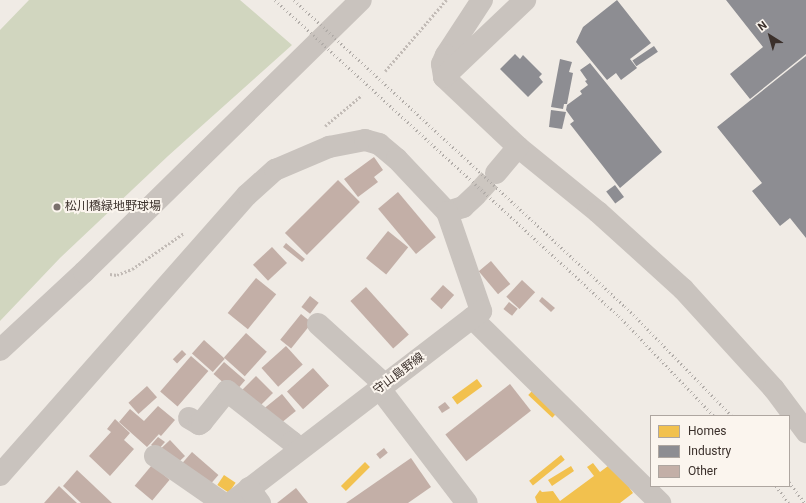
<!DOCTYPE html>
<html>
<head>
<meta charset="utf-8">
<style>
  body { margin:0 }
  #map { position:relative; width:806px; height:503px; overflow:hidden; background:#f0ebe5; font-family:Roboto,"Noto Sans JP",sans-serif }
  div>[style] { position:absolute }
  .green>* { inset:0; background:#d1d6bf }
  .homes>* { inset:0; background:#f2c14e; transform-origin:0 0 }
  .industry>* { inset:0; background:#8d8d92; transform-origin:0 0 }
  .building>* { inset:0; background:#c3afa7; transform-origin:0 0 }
  .minor-tunnel>* { height:22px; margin-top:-11px; transform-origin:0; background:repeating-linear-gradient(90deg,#ccc6c0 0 22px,transparent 0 33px) }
  .path>* { height:2.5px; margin-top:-1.25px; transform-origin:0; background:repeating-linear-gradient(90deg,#c2bbb6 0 2px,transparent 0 4px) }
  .minor>* { height:22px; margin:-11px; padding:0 11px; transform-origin:11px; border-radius:11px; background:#c9c3be }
  .rail>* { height:3px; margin-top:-1.5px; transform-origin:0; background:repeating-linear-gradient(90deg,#b1aca8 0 1px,transparent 0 4px) }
  .dots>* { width:11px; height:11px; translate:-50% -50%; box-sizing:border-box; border:2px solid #fbf5ee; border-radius:50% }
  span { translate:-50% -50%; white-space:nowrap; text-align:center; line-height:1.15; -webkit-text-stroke:4px #fbf5ee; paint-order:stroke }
  .poi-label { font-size:12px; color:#3b302b }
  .left { translate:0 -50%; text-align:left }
  .street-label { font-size:12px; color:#3b302b }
  .legend { position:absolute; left:650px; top:415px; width:140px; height:72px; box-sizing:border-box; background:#fbf5ee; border:1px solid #aea6a0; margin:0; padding:5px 7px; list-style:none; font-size:12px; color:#3b302b }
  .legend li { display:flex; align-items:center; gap:8px; height:20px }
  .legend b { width:20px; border:1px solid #aea6a0 }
  .north { position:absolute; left:750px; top:16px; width:40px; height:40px; -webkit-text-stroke:3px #fbf5ee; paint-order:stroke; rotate:323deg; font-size:11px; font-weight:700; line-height:16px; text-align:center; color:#3b302b }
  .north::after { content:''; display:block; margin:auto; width:14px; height:18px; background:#3b302b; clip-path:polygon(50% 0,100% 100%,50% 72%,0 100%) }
</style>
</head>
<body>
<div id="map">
  <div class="green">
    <i style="clip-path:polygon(29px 0,240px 0,292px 45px,168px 156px,60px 258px,0 321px,0 30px)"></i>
  </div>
  <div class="homes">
    <i style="left:477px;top:379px;width:9px;height:31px;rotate:54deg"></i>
    <i style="left:533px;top:390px;width:33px;height:7px;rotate:43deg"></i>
    <i style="left:561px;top:455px;width:6px;height:41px;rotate:51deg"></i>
    <i style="left:365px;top:462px;width:7px;height:34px;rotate:45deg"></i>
    <i style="clip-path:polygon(593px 463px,600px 472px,612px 463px,633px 493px,620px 503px,537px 503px,535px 497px,540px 490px,542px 492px,553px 491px,560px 501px,594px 476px,587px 467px)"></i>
    <i style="clip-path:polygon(571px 466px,574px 471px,552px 486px,548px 480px)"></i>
    <i style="left:224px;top:475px;width:14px;height:12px;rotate:34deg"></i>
  </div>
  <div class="industry">
    <i style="clip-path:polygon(617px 0,651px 43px,630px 59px,637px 68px,621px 80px,616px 73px,607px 80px,576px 42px,583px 27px)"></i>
    <i style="clip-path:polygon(726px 0,806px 0,806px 54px,750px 99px,730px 74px,763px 47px)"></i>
    <i style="left:654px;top:46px;width:7px;height:26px;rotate:56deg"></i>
    <i style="clip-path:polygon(515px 54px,520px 59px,523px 55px,542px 74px,539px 77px,543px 82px,528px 97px,500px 69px)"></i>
    <i style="clip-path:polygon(806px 56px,806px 238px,790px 218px,780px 226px,752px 191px,762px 183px,717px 127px)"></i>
    <i style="clip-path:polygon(560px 59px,572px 62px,569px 72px,573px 73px,567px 104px,564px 104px,563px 109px,551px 107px)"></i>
    <i style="clip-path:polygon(590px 63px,662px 152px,620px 188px,570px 124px,574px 121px,566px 110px,567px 105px,582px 94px,580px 91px,588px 85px,585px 81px,587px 80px,580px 70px)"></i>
    <i style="clip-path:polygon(551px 110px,566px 112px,562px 129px,549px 127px)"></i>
    <i style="left:615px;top:185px;width:15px;height:11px;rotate:53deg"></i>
  </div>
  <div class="building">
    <i style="clip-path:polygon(374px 157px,383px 170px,374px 177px,378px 182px,358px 197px,344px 179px)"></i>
    <i style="left:338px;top:180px;width:31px;height:75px;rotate:45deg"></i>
    <i style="left:398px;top:192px;width:59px;height:26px;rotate:50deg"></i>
    <i style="left:388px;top:231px;width:26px;height:35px;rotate:39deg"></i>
    <i style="clip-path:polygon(286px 243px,305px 259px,302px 262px,283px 247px)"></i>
    <i style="left:272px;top:247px;width:22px;height:26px;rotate:47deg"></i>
    <i style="left:491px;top:261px;width:30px;height:16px;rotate:50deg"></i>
    <i style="left:256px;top:278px;width:26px;height:45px;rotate:39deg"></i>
    <i style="left:522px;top:280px;width:18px;height:23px;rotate:43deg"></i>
    <i style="left:443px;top:285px;width:15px;height:19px;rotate:42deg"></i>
    <i style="left:366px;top:287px;width:64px;height:21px;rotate:48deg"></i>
    <i style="left:310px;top:296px;width:11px;height:14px;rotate:38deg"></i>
    <i style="clip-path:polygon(542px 297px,555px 308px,551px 312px,539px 301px)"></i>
    <i style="left:509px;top:302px;width:11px;height:9px;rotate:38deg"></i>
    <i style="left:301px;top:314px;width:14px;height:33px;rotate:39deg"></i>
    <i style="left:246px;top:333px;width:28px;height:33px;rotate:42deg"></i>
    <i style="left:204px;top:340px;width:28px;height:18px;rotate:42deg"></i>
    <i style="left:286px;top:346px;width:25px;height:33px;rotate:48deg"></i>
    <i style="left:182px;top:350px;width:6px;height:13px;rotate:45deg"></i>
    <i style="left:191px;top:356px;width:23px;height:47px;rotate:41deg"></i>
    <i style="left:224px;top:362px;width:28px;height:16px;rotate:41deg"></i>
    <i style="left:313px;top:368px;width:24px;height:35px;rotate:48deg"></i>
    <i style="left:256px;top:376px;width:24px;height:26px;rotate:45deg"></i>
    <i style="left:510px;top:384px;width:34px;height:82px;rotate:52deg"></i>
    <i style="left:147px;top:386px;width:15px;height:25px;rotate:48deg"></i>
    <i style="left:282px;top:394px;width:22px;height:26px;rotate:51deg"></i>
    <i style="clip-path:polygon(445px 402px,450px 408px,442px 413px,438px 407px)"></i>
    <i style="clip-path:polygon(158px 406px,175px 420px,161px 436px,154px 430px,159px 434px,147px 447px,119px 422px,130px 409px,144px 421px)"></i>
    <i style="clip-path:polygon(115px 419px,130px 433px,124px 440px,134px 449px,110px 476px,89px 456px,111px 432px,107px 429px)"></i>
    <i style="clip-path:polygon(158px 437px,165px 442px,158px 450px,151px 445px)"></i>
    <i style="left:170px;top:440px;width:22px;height:16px;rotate:47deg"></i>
    <i style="left:384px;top:448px;width:6px;height:10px;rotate:51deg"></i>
    <i style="left:192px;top:452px;width:35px;height:18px;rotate:41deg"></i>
    <i style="clip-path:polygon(411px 458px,431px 487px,408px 503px,346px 503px)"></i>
    <i style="left:152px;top:465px;width:23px;height:27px;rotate:40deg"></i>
    <i style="clip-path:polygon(77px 470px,112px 503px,81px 503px,63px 486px)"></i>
    <i style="clip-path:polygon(59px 486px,77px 503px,44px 503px)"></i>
    <i style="clip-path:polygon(296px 488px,308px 503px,277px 503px)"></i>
  </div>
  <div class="minor-tunnel">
    <i style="left:475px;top:196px;width:31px;rotate:-48deg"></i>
  </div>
  <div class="path">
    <i style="left:385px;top:71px;width:94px;rotate:-49.3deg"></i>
    <i style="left:325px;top:126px;width:48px;rotate:-40deg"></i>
    <i style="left:110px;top:274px;width:7px;rotate:8deg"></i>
    <i style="left:117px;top:275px;width:16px;rotate:-22deg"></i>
    <i style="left:132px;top:269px;width:63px;rotate:-34.7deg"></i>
  </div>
  <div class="minor">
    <i style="left:482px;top:0;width:66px;rotate:123.2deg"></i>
    <i style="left:446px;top:55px;width:10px;rotate:114deg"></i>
    <i style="left:442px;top:64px;width:13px;rotate:81deg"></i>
    <i style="left:444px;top:77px;width:102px;rotate:43.4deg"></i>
    <i style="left:518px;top:147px;width:103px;rotate:39.1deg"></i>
    <i style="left:598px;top:212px;width:115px;rotate:42.2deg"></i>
    <i style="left:683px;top:289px;width:135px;rotate:47.7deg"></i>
    <i style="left:774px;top:389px;width:54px;rotate:53.3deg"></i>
    <i style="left:444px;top:77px;width:112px;rotate:-43.5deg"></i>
    <i style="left:496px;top:173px;width:34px;rotate:-50deg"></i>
    <i style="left:447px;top:212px;width:17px;rotate:-17deg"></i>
    <i style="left:463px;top:207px;width:16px;rotate:-43deg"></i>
    <i style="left:472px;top:318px;width:264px;rotate:44.5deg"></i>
    <i style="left:318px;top:324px;width:91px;rotate:42.3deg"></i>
    <i style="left:0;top:350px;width:115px;rotate:-42.9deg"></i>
    <i style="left:84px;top:272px;width:388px;rotate:-44.5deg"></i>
    <i style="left:380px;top:389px;width:143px;rotate:52.7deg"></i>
    <i style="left:189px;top:418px;width:12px;rotate:31deg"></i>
    <i style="left:199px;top:424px;width:4px;rotate:-34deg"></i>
    <i style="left:202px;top:422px;width:40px;rotate:-51deg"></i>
    <i style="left:227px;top:391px;width:83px;rotate:38.1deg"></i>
    <i style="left:292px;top:442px;width:10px;rotate:53deg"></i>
    <i style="left:155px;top:456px;width:83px;rotate:34.7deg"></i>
    <i style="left:0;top:475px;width:373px;rotate:-48.6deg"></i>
    <i style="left:247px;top:195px;width:38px;rotate:-42deg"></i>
    <i style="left:275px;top:170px;width:59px;rotate:-23.1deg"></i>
    <i style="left:329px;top:147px;width:37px;rotate:-11deg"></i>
    <i style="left:365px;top:140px;width:15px;rotate:16deg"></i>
    <i style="left:379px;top:144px;width:23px;rotate:40deg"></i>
    <i style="left:397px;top:159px;width:73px;rotate:46.7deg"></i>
    <i style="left:447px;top:212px;width:105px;rotate:71deg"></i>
    <i style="left:481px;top:311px;width:315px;rotate:142.5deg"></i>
    <i style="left:249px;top:488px;width:19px;rotate:54deg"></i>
  </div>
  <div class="rail">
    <i style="left:275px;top:0;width:467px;rotate:42.6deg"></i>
    <i style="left:619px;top:316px;width:138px;rotate:46.5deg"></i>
    <i style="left:294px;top:0;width:451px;rotate:42.8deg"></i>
    <i style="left:625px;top:306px;width:153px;rotate:45.8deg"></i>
    <i style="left:789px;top:482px;width:26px;rotate:53deg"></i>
    <i style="left:776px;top:486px;width:21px;rotate:53deg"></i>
  </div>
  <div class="dots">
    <i style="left:57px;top:207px;background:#7a716c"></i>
  </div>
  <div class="poi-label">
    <span class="left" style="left:65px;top:207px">松川橋緑地野球場</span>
  </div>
  <div class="street-label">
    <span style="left:399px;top:374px;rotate:-37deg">守山島野線</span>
  </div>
  <ul class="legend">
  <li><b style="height:11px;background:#f2c14e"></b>Homes</li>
  <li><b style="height:11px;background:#8d8d92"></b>Industry</li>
  <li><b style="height:11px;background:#c3afa7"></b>Other</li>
  </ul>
  <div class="north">N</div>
</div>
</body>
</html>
